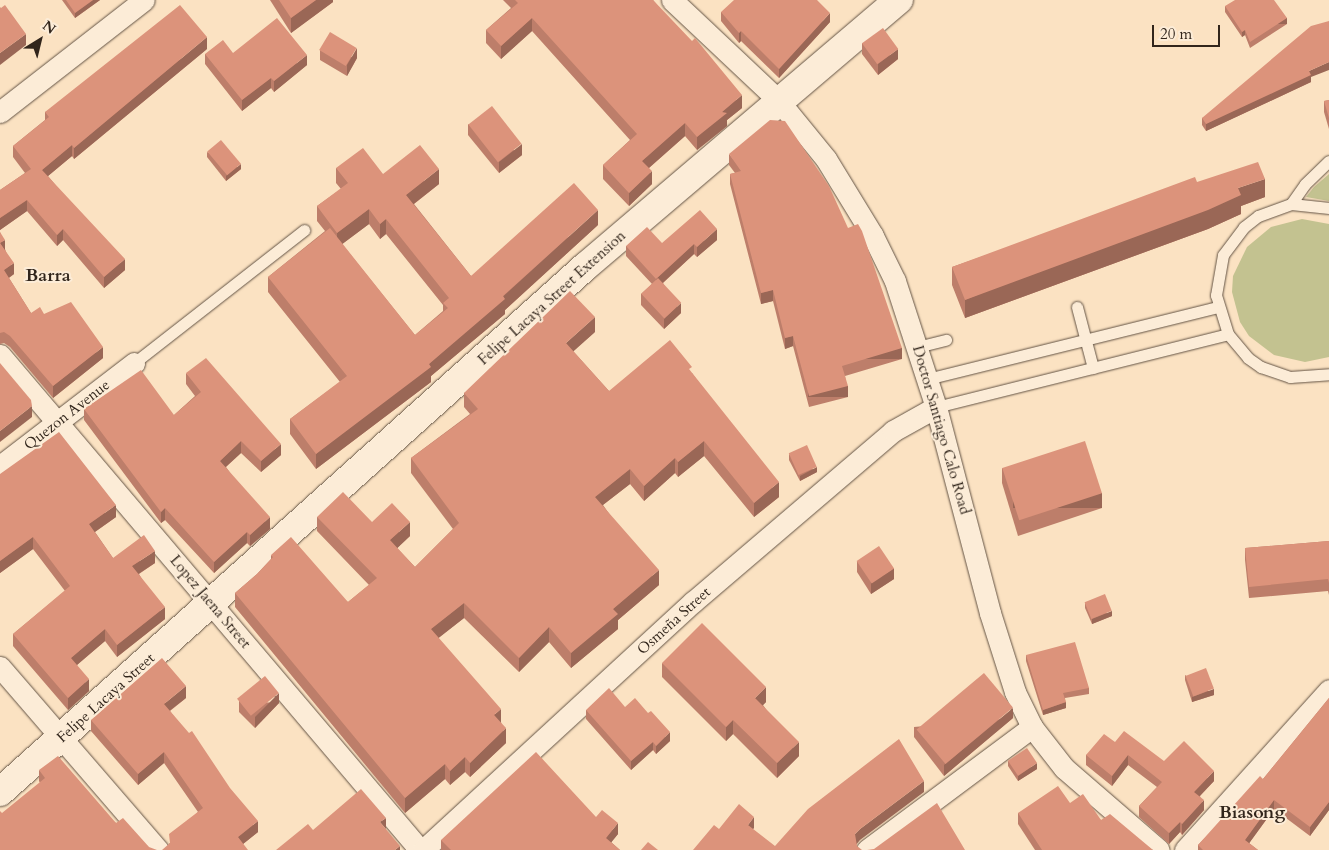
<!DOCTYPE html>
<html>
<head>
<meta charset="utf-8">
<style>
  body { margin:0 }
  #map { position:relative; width:1329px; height:850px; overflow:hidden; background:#fbe2c2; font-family:Cardo,serif }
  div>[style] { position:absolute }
  .green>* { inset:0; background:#c3c290 }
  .roads { filter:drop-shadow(0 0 1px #645445) drop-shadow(0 0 1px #645445) }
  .lane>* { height:11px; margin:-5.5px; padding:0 5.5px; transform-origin:5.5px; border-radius:5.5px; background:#fcecd7 }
  .street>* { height:21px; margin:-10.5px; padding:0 10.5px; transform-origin:10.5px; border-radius:10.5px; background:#fcecd7 }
  .secondary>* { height:28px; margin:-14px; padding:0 14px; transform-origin:14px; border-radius:14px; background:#fcecd7 }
  .wall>* { inset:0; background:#bd7e6a }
  .shaded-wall>* { inset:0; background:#9a6756; transform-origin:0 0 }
  .building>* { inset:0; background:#dc937b; transform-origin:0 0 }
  span { translate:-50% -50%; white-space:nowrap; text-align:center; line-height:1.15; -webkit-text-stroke:4px #fcecd7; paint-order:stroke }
  .street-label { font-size:15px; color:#31251b }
  .quarter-label { font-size:18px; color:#31251b; font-weight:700 }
  .north { position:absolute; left:15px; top:15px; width:50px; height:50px; -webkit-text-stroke:4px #fcecd7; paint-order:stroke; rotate:36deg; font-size:14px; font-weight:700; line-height:20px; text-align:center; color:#31251b }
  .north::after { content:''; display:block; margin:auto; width:18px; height:22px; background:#31251b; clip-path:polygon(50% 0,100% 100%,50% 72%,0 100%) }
  .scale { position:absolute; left:1152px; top:25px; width:68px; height:22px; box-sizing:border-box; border:2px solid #31251b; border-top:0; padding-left:6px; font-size:15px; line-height:18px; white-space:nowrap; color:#31251b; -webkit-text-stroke:4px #fcecd7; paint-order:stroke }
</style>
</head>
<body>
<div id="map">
  <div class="green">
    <i style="clip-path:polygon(1329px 174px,1329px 201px,1306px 197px,1314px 187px)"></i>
    <i style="clip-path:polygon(1302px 219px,1329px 224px,1329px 357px,1305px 362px,1274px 355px,1249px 336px,1240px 322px,1232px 292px,1233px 276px,1247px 247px,1271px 227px)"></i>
  </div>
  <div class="roads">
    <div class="lane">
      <i style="left:1291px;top:204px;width:24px;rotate:-55deg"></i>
      <i style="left:1305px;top:184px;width:33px;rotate:-44deg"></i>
      <i style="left:1329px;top:208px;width:38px;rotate:-174deg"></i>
      <i style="left:1291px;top:204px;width:35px;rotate:160deg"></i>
      <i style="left:1258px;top:216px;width:18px;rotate:142deg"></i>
      <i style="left:1244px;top:227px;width:35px;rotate:127deg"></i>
      <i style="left:1223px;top:255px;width:41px;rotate:99.9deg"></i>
      <i style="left:1216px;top:295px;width:41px;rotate:72.9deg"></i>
      <i style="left:1228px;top:334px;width:31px;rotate:50deg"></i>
      <i style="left:1248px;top:358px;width:16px;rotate:35deg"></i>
      <i style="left:1261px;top:367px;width:31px;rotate:19deg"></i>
      <i style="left:1290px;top:377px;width:39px;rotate:-4deg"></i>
      <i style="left:1077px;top:307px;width:63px;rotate:75.3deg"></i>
      <i style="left:917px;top:347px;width:30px;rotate:-14deg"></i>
      <i style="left:134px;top:363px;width:216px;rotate:-38deg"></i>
      <i style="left:927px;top:379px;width:300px;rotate:-13.9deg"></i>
      <i style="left:936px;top:407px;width:301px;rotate:-14deg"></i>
    </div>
    <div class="street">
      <i style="left:672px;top:0;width:146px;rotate:43.3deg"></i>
      <i style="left:778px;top:100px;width:76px;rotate:50.9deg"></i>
      <i style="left:826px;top:159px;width:90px;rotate:58.6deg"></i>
      <i style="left:873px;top:236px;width:50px;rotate:63.9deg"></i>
      <i style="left:895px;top:281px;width:133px;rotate:72deg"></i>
      <i style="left:936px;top:407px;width:213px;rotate:75.3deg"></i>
      <i style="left:990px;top:613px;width:83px;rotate:72.4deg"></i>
      <i style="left:1015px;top:692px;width:39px;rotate:64deg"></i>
      <i style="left:1032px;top:727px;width:52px;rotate:52deg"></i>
      <i style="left:1064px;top:768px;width:125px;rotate:40.8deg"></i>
      <i style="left:0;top:112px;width:182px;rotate:-37.9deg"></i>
      <i style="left:0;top:355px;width:649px;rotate:49.69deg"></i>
      <i style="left:0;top:466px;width:169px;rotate:-37.5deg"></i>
      <i style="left:0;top:667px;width:242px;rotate:49.2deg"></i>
      <i style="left:423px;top:850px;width:367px;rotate:-42.6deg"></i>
      <i style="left:693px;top:602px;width:263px;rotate:-40.5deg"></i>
      <i style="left:893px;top:431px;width:49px;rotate:-29.2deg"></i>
      <i style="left:867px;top:850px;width:206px;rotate:-36.7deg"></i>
      <i style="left:1185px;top:850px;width:215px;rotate:-48deg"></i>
    </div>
    <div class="secondary">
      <i style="left:0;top:792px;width:787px;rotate:-41.91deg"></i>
      <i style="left:586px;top:266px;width:411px;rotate:-40.4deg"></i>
    </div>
  </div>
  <div class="wall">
    <i style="clip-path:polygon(62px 0,100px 0,75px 18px)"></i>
    <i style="clip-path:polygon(270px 0,333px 0,333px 2px,291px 33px)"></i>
    <i style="clip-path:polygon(503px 0,653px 0,742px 108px,727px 120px,727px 126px,697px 150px,685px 136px,649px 168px,652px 184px,629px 206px,603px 179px,603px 165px,630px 140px,532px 31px,501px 59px,486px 43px,486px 30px,511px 8px)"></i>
    <i style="clip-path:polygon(1225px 6px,1287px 24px,1250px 48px,1245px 35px,1242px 37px,1225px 12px)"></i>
    <i style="clip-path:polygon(721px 12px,830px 22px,779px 78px,741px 41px,739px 43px,721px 21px)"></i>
    <i style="clip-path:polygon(862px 43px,898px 59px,878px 75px,862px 54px)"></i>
    <i style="clip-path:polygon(207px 49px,74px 159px,72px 156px,48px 176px,125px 270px,104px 288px,63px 240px,57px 246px,27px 211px,0 230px,0 190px,25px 173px,13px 157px,13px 146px,45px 120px,45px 112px)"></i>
    <i style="clip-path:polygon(320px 50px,357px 58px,347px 76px,320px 60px)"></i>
    <i style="clip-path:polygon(233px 53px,307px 65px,274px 92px,271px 88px,242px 111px,205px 64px,205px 54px)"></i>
    <i style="clip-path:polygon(1311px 77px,1311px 82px,1206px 131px,1202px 125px,1202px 118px)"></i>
    <i style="clip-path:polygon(1329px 100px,1329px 129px,1324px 112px,1324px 101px)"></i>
    <i style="clip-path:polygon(468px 124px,522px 155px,499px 173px,468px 135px)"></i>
    <i style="clip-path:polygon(207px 152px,241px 169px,226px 181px,207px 157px)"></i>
    <i style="clip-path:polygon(729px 154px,902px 359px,845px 376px,848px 397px,809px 407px,793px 346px,785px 349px,773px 301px,761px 304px,730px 184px,730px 174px,735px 173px,729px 165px)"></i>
    <i style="clip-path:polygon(evenodd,336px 168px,383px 174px,439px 184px,414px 204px,471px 276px,598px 225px,505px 310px,505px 314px,431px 376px,431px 382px,316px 469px,290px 434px,290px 419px,340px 382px,268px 292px,268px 277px,325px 231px,317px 221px,317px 206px,341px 189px,336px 183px,336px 168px,369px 224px,380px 239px,386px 234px,443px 305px,443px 311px,415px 335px,342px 244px,369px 224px)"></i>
    <i style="clip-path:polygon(1197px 182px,1265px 197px,1241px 206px,1241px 214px,1208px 229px,965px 318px,952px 285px,952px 267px)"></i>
    <i style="clip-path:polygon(0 232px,5px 249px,14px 274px,9px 278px,31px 313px,44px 314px,103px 358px,53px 398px,10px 347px,4px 343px,0 344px)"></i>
    <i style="clip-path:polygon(717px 240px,697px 257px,694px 254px,663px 283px,681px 313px,664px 329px,641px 305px,641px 294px,652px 284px,626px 256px,626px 246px)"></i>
    <i style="clip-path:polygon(595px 332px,573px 351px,609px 391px,692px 373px,779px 497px,754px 517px,704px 456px,678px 477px,675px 473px,644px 501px,630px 484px,603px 505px,659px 585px,618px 620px,618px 629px,571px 668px,549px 642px,519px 672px,464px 618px,438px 638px,501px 722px,506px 743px,470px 777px,465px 772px,450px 785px,445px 779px,405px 813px,235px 607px,235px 593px,257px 574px,271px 559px,271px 555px,348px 602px,369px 585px,317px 531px,317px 517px,372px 522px,410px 536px,397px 548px,415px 567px,453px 529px,411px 473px,411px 458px,470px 414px,464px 407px,464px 393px)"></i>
    <i style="clip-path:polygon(186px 373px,281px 455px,261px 472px,241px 453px,226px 467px,270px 529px,250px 546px,247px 543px,214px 573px,165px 520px,161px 523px,84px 420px,84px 409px,174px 415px,195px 396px,186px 384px)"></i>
    <i style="clip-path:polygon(789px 454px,817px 472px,800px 481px,789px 460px)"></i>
    <i style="clip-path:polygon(1002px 468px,1102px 508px,1018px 536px,1002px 483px)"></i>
    <i style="clip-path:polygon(0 474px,116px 517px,95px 532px,113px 558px,155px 563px,139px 574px,165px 619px,117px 657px,105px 641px,77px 665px,89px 691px,68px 710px,13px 646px,13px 634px,65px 591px,33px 549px,0 573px)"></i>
    <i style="clip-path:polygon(1329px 541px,1329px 595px,1328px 591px,1249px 598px,1245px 560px,1245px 548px)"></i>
    <i style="clip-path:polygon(857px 561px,894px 579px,871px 594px,857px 572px)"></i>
    <i style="clip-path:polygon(1085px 603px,1112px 616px,1092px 624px,1085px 608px)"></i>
    <i style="clip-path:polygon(1026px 655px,1089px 688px,1089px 694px,1065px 698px,1066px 708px,1043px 715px,1026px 661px)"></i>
    <i style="clip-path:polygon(662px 663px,766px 702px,763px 705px,799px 756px,777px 778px,733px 734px,726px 741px,662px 677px)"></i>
    <i style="clip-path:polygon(1185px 675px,1214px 695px,1192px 702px,1185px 680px)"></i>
    <i style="clip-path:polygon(186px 698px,170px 711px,258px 832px,243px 844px,169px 844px,198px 812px,164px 763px,138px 785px,91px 731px,91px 720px)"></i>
    <i style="clip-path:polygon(1329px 698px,1329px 810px,1310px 836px,1274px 809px,1249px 843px,1258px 850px,1198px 850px,1198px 845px,1263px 779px)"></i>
    <i style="clip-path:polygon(239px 701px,279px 703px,255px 728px,239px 712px)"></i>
    <i style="clip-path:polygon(625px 707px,670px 741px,656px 754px,653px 750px,631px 770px,586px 719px,586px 710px)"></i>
    <i style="clip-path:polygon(1013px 718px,944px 776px,914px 737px,914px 727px)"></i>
    <i style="clip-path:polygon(1115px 742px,1214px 781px,1200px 796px,1204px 810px,1182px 835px,1180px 832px,1169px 844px,1139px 817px,1139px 806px,1157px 787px,1128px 765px,1112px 786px,1086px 765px,1086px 755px)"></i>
    <i style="clip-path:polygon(1008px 761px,1037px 769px,1018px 781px,1008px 766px)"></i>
    <i style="clip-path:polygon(39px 770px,116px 823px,149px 847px,40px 783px,39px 781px)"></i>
    <i style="clip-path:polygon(1070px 803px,1101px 820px,1153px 850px,1035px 850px,1018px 824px,1018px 813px)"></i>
    <i style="clip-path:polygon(596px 817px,618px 834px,611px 842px,620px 850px,441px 850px,441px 840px)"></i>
  </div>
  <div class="shaded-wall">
    <i style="clip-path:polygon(93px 0,100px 0,75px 18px,75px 13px)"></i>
    <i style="clip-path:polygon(316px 0,333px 0,333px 2px,291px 33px,291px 18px)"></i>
    <i style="clip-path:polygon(830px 13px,830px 22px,779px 78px,779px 69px)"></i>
    <i style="clip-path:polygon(532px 18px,532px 31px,501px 59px,501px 46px)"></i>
    <i style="left:1287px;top:18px;width:6px;height:44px;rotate:90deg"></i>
    <i style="clip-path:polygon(1245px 30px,1245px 35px,1242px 37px,1242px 32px)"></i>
    <i style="clip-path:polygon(741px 31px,741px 41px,739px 43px,739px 33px)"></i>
    <i style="clip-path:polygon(26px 34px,26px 45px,0 65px,0 53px)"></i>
    <i style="clip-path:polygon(207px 37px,207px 49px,74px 159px,74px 148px)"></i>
    <i style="clip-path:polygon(357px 48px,357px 58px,347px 76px,347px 65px)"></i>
    <i style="clip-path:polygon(898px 49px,898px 59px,878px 75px,878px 64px)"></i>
    <i style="clip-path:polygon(307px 55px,307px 65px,274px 92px,274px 81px)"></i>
    <i style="clip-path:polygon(1329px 62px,1329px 70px,1311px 77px,1311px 82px,1206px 131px,1206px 124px,1309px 71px)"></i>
    <i style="clip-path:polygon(271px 78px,271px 88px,242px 111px,242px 100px)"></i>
    <i style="clip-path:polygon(742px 95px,742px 108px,727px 120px,727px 126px,697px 150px,697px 137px,722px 112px)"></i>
    <i style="clip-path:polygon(685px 123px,685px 136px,642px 174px,642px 161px)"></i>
    <i style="clip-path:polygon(522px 144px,522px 155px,499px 173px,499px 162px)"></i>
    <i style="clip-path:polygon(72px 145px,72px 156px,42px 181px,42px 170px)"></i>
    <i style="clip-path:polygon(241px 164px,241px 169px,226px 181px,226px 176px)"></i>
    <i style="clip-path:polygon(439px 169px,439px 184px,406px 210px,406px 195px)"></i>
    <i style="clip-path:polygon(652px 171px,652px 184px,629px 206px,629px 193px)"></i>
    <i style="clip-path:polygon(1265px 179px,1265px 197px,1241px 206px,1241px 214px,1208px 229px,965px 318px,965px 300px,1238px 188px)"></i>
    <i style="clip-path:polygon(27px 200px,27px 211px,0 230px,0 218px)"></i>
    <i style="clip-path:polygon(369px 209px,369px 224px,337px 248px,337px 233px)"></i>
    <i style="clip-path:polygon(598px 210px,598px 225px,505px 310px,505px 314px,431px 376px,431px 382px,316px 469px,316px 454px,429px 364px)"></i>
    <i style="clip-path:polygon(386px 219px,386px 234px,380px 239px,380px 224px)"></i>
    <i style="clip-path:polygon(63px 229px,63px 240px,57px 246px,57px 235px)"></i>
    <i style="clip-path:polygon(717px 229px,717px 240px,697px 257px,697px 247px)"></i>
    <i style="clip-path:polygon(5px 240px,5px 251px,0 243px)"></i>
    <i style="clip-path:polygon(694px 244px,694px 254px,656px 289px,656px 279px)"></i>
    <i style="clip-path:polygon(125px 259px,125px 270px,104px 288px,104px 277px)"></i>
    <i style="clip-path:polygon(14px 263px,14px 274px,4px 281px,4px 270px)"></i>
    <i style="clip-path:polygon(773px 290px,773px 301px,761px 304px,761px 293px)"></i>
    <i style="clip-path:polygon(681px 303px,681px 313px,664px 329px,664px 319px)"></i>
    <i style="clip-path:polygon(595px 317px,595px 332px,566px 358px,566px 343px)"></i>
    <i style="clip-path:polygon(793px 336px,793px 346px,785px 349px,785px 338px)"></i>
    <i style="clip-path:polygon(103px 347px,103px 358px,53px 398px,53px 386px)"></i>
    <i style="left:902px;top:348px;width:11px;height:63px;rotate:90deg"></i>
    <i style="left:848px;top:386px;width:11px;height:40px;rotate:90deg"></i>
    <i style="clip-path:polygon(32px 406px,32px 417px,0 442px,0 431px)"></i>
    <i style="clip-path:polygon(241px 441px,241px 453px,220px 472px,220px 461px)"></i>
    <i style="clip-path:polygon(704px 441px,704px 456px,678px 477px,678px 462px)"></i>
    <i style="clip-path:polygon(281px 444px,281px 455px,261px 472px,261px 461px)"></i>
    <i style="clip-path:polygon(675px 458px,675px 473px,644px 501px,644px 486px)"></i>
    <i style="clip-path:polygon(817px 467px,817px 472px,800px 481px,800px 476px)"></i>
    <i style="clip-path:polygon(630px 469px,630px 484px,595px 511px,595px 497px)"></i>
    <i style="clip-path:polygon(779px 482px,779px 497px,754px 517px,754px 503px)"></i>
    <i style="left:1102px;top:493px;width:15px;height:89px;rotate:90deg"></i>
    <i style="clip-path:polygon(116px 505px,116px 517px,89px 536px,89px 524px)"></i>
    <i style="clip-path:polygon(165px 508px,165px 520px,161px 523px,161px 512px)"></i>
    <i style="clip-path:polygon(270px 517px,270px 529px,250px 546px,250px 535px)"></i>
    <i style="clip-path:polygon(410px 522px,410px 536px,390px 555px,390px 540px)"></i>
    <i style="clip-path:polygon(247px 532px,247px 543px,214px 573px,214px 562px)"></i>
    <i style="clip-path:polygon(33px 537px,33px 549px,0 573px,0 561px)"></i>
    <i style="clip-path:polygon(155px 551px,155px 563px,132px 578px,132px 566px)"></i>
    <i style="clip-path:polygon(894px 568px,894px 579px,871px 594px,871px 583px)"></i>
    <i style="clip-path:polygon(659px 570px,659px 585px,618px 620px,618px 629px,571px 668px,571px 653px,613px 609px)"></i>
    <i style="clip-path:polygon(464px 603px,464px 618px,431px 644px,431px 629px)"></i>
    <i style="clip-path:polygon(165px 607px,165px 619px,117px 657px,117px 645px)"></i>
    <i style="clip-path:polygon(1112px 611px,1112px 616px,1092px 624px,1092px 619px)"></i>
    <i style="clip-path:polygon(549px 627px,549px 642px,519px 672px,519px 658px)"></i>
    <i style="clip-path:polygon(105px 629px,105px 641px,71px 670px,71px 658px)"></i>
    <i style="clip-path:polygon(89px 679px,89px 691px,68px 710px,68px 698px)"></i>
    <i style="clip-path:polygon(186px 686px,186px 698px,164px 715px,164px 704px)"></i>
    <i style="clip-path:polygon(766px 687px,766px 702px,755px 713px,755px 698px)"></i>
    <i style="clip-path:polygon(1214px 689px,1214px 695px,1192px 702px,1192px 697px)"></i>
    <i style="clip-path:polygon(279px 693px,279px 703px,255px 728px,255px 717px)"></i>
    <i style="clip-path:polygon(1066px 702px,1066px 708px,1043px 715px,1043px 710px)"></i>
    <i style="clip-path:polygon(1013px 708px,1013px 718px,944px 776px,944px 765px)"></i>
    <i style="clip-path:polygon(501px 709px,501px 724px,494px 715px)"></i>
    <i style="clip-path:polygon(733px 720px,733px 734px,726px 741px,726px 727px)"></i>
    <i style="clip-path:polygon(506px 728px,506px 743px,470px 777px,470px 763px)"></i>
    <i style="clip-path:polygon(670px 732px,670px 741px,656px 754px,656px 746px)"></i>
    <i style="clip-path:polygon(653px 742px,653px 750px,631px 770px,631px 761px)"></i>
    <i style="clip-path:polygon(799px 742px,799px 756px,777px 778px,777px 763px)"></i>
    <i style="clip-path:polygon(164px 752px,164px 763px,138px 785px,138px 774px)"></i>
    <i style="clip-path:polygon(1128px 755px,1128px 765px,1112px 786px,1112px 776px)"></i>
    <i style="clip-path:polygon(465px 757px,465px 772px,450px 785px,450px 771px)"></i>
    <i style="clip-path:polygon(1037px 763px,1037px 769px,1018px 781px,1018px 776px)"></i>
    <i style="clip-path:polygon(445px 764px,445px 779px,405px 813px,405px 798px)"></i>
    <i style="clip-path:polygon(1214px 771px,1214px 781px,1194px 802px,1194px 792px)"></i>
    <i style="clip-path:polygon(924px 781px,924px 792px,860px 840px,855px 846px,855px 834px,860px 829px)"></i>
    <i style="clip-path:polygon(1204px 800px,1204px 810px,1182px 835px,1182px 824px)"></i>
    <i style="clip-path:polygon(1274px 800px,1274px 809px,1245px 849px,1245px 840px)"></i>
    <i style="clip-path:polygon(1329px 802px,1329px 810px,1310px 836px,1310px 827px)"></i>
    <i style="clip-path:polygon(754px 817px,754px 828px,748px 836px,748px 825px)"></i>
    <i style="clip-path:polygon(386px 818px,386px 829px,380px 822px)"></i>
    <i style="clip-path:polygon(258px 821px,258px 832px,238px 848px,238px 837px)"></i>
    <i style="clip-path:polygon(1180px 822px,1180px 832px,1169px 844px,1169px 833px)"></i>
    <i style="clip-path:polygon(618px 823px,618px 834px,606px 849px,606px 838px)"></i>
    <i style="clip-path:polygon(400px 846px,400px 850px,395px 850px)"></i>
  </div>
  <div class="building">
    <i style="clip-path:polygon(66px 0,93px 0,75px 13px)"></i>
    <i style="clip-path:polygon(279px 0,316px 0,291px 18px)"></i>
    <i style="clip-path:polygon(515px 0,653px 0,692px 41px,695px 38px,742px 95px,722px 112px,727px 113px,697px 137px,685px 123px,642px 161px,652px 171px,629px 193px,603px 165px,637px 134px,532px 18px,501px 46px,486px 30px,518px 3px)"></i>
    <i style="clip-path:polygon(734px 0,817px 0,830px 13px,779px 69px,741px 31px,739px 33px,721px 12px)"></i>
    <i style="clip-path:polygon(1235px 0,1274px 0,1287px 18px,1250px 42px,1245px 30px,1242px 32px,1225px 6px)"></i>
    <i style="clip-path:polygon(5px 5px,26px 34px,0 53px,0 7px,1px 8px)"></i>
    <i style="clip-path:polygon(180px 5px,207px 37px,74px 148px,72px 145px,42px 170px,125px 259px,104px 277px,63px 229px,57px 235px,27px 200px,0 218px,0 190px,31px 169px,13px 146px,49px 117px,45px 112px)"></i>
    <i style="clip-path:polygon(277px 18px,307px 55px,274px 81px,271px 78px,242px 100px,205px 54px,223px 40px,233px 53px)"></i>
    <i style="clip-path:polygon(1329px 21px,1329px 62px,1309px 71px,1311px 75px,1206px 124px,1202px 118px,1311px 26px)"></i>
    <i style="left:883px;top:28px;width:26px;height:26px;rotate:54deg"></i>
    <i style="left:330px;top:32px;width:31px;height:21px;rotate:31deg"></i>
    <i style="clip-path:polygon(1329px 100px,1329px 118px,1324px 101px)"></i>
    <i style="left:492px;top:106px;width:48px;height:30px;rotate:52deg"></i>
    <i style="clip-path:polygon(770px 120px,785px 121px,829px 186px,848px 228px,858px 224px,862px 231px,902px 348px,842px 366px,848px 386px,809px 396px,793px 336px,785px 338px,773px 290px,761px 293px,730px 174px,741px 171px,729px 154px)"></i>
    <i style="left:221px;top:140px;width:31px;height:18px;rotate:50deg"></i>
    <i style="clip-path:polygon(420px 145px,439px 169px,406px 195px,471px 276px,574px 183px,598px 210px,503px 296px,505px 299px,429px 364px,431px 367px,316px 454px,290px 419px,347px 376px,268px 277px,330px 228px,415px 335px,448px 308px,443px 303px,449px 298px,386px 219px,380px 224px,369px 209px,337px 233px,317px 206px,348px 183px,336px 168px,363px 148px,383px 174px)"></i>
    <i style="clip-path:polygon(1258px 162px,1265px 179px,1238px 188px,1241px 195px,1208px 210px,965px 300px,952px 267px,1195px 177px,1197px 182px)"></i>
    <i style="clip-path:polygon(700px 210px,717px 229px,697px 247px,694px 244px,656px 279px,626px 246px,647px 227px,662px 243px)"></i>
    <i style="clip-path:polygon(0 232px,5px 240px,0 243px,14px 263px,4px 270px,31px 313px,40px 307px,44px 314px,71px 302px,103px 347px,53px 386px,10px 336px,4px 332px,0 333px)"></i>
    <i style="left:658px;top:278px;width:34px;height:23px;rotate:47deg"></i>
    <i style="clip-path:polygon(570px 291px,595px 317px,566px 343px,609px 391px,670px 340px,692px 367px,689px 369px,779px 482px,754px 503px,704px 441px,678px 462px,675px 458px,644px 486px,630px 469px,595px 497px,659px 570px,613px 609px,618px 614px,571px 653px,549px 627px,519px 658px,464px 603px,431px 629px,501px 709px,494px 715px,506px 728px,470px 763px,465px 757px,450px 771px,445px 764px,405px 798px,235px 593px,257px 574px,273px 557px,271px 555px,291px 537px,348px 602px,377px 578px,317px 517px,343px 492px,372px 522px,392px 503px,410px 522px,390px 540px,415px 567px,459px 523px,411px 458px,478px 409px,464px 393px)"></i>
    <i style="clip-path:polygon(206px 358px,281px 444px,261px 461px,241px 441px,220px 461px,270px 517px,250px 535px,247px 532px,214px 562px,165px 508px,161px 512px,84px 409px,141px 370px,174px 415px,201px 392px,186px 373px)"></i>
    <i style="clip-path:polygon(0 363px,31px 400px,32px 406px,0 431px)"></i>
    <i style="clip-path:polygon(59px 432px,116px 505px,89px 524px,113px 558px,144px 535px,155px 551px,132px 566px,165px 607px,117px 645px,105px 629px,71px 658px,89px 679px,68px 698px,13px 634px,70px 586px,33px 537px,0 561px,0 474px)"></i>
    <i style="left:1085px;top:441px;width:55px;height:87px;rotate:72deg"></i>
    <i style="left:807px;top:445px;width:24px;height:20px;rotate:66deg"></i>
    <i style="clip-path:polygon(1329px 541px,1329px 583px,1328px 579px,1249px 587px,1245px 548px)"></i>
    <i style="left:879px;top:546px;width:27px;height:27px;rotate:56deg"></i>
    <i style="left:1105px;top:594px;width:18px;height:22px;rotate:68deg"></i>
    <i style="clip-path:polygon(702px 623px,766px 687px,755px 698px,799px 742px,777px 763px,733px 720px,726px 727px,662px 663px)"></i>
    <i style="clip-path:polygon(1075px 642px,1089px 688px,1063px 693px,1066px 702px,1043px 710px,1026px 655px)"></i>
    <i style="clip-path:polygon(162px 658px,186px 686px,164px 704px,189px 733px,192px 731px,230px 788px,258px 821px,238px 837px,248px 850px,162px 850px,170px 843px,169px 834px,203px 808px,164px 752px,138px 774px,91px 720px)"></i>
    <i style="left:1206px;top:668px;width:22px;height:22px;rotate:69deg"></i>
    <i style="left:984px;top:673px;width:45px;height:88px;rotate:50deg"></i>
    <i style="left:265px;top:676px;width:22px;height:36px;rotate:51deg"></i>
    <i style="clip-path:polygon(609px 688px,625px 707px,635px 698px,648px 713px,651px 711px,670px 732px,656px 746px,653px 742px,631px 761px,586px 710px)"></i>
    <i style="clip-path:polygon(1329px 698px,1329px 802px,1310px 827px,1274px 800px,1245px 840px,1258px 850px,1203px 850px,1198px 845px,1260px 776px,1263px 779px)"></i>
    <i style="clip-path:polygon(1124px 731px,1164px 761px,1184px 741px,1214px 771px,1194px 792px,1204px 800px,1182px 824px,1180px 822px,1169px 833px,1139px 806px,1162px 782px,1128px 755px,1112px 776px,1086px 755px,1104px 734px,1115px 742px)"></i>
    <i style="clip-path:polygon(899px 739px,924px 781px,860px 829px,855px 834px,857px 846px,862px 850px,693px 850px,714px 825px,719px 829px,739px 804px,754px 817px,748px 825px,775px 846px,808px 809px)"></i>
    <i style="left:1027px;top:748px;width:18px;height:23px;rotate:56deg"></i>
    <i style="clip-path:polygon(536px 752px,596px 817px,602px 810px,618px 823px,606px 838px,620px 850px,451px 850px,441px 840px)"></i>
    <i style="clip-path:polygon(58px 756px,116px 823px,123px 818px,149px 847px,157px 850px,0 850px,0 811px,2px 813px,45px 778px,39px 770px)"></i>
    <i style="clip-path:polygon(1058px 786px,1070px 803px,1083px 794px,1101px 820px,1110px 814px,1153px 850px,1042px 850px,1018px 813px)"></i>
    <i style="clip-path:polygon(361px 789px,386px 818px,380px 822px,400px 846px,395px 850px,276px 850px,308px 824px,313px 830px)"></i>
    <i style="clip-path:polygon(937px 803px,965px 850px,867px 850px,874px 849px)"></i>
    <i style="clip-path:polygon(648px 842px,658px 850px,641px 850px)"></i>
  </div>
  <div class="street-label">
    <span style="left:552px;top:298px;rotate:-42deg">Felipe Lacaya Street Extension</span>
    <span style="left:67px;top:415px;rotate:-38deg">Quezon Avenue</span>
    <span style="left:941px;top:430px;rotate:74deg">Doctor Santiago Calo Road</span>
    <span style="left:210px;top:602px;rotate:50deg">Lopez Jaena Street</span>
    <span style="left:674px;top:621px;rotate:-42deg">Osmeña Street</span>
    <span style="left:106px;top:698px;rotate:-42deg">Felipe Lacaya Street</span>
  </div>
  <div class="quarter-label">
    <span style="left:48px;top:276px">Barra</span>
    <span style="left:1252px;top:813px">Biasong</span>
  </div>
  <div class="north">N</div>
  <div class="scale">20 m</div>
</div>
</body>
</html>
